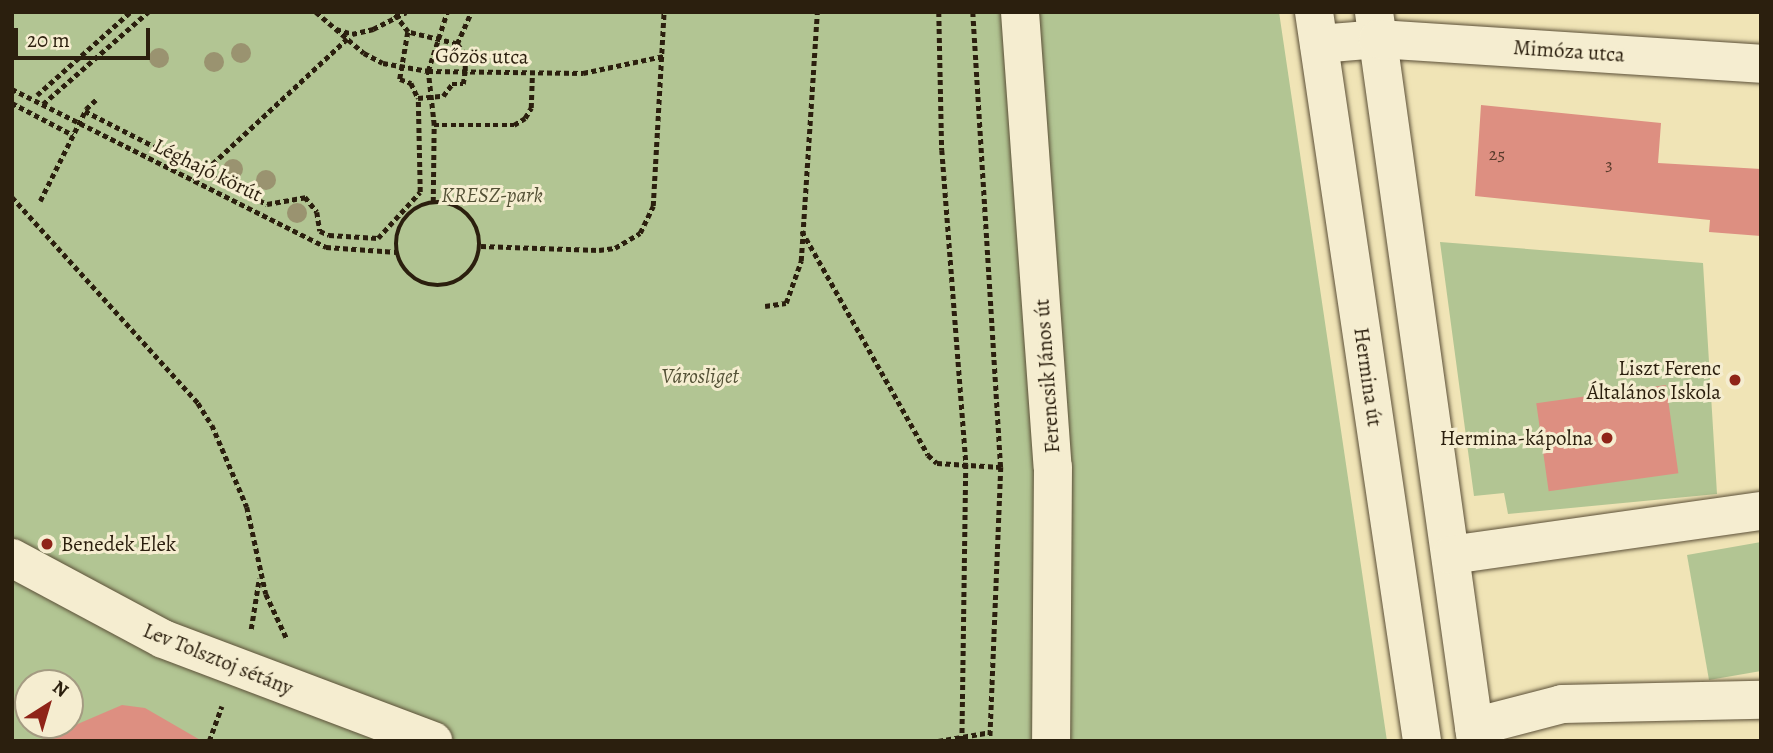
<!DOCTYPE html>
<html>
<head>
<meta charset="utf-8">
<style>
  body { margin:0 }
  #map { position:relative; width:1773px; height:753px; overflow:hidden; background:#f0e4b6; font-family:Alegreya,serif }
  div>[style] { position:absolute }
  .green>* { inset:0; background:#b2c593 }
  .building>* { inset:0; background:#dd8f81; transform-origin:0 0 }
  .path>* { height:4.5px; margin-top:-2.25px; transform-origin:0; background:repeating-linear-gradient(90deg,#2b1f0e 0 5px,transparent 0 8.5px) }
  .path>.ring { margin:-2.25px; padding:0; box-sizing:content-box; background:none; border:4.5px solid #2b1f0e; border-radius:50% }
  .roads { filter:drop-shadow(0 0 2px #5c5038) drop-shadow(0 0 2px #5c5038) }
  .minor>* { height:38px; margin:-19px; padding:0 19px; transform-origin:19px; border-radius:19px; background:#f5edd0 }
  .trees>* { width:20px; height:20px; margin:-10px; border-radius:50%; background:#9a9370 }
  .dots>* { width:19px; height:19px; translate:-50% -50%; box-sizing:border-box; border:4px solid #f5edd0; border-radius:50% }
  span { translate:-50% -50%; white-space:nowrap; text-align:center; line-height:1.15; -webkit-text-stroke:6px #f5edd0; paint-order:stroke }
  .number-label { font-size:18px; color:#583b2b }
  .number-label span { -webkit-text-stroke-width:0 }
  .street-label { font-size:21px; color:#2b1f0e }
  .park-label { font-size:21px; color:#545136; font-style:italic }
  .poi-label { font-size:21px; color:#2b1f0e }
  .right { translate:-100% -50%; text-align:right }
  .left { translate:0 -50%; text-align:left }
  .frame { position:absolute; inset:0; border:14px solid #2b1f0e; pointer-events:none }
  .north { position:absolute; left:14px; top:669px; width:70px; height:70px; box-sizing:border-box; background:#f5edd0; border:2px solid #a49b82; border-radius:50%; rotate:37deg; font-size:19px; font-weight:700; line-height:28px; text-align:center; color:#2b1f0e }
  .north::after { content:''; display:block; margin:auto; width:24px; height:32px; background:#8f2418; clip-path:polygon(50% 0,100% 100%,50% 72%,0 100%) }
  .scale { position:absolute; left:14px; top:28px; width:136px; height:32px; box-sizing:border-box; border:4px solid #2b1f0e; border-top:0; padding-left:9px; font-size:21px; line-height:24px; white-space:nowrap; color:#2b1f0e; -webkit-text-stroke:5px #f5edd0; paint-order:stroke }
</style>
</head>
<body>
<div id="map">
  <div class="green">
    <i style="clip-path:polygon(evenodd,12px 12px,1279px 12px,1387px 741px,12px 741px,12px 12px,28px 683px,70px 683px,70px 725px,28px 725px,28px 683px)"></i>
    <i style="clip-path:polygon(1440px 242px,1703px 263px,1717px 494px,1508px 514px,1504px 493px,1474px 496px)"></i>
    <i style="clip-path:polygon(1761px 542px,1761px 671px,1709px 680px,1687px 555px)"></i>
  </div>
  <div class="building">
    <i style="clip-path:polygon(1481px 105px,1661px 123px,1658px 163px,1761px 169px,1761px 236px,1709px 232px,1710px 220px,1475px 196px)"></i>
    <i style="left:1666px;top:385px;width:89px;height:131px;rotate:82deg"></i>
    <i style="clip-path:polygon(122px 705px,145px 708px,202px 741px,38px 741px)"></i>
  </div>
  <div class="path">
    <i style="left:316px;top:12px;width:63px;rotate:40.5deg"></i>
    <i style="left:364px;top:53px;width:21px;rotate:28deg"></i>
    <i style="left:383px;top:63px;width:46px;rotate:10.1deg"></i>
    <i style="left:428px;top:71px;width:155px;rotate:0.7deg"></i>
    <i style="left:583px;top:73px;width:83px;rotate:-11.9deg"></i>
    <i style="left:939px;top:12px;width:138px;rotate:88.8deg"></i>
    <i style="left:942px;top:150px;width:315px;rotate:85.6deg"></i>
    <i style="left:966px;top:464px;width:277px;rotate:90.8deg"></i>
    <i style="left:973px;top:12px;width:456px;rotate:86.5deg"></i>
    <i style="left:1001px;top:467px;width:274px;rotate:92.3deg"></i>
    <i style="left:336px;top:29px;width:17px;rotate:17deg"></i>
    <i style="left:352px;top:34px;width:22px;rotate:-13deg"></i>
    <i style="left:373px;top:29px;width:37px;rotate:-27deg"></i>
    <i style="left:408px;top:32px;width:48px;rotate:99.7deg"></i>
    <i style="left:400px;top:79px;width:12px;rotate:20deg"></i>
    <i style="left:411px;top:83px;width:17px;rotate:65deg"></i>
    <i style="left:457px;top:44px;width:35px;rotate:-66deg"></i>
    <i style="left:12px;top:89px;width:352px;rotate:26.7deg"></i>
    <i style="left:326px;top:247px;width:71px;rotate:4deg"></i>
    <i style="left:37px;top:95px;width:125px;rotate:-41.7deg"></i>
    <i style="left:12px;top:103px;width:69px;rotate:27.7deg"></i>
    <i style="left:43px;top:104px;width:140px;rotate:-41.2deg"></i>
    <i style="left:85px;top:111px;width:204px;rotate:27.1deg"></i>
    <i style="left:267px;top:204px;width:39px;rotate:-10deg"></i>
    <i style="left:305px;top:197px;width:19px;rotate:51deg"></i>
    <i style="left:317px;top:212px;width:19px;rotate:81deg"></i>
    <i style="left:320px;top:231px;width:10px;rotate:24deg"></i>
    <i style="left:329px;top:235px;width:49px;rotate:3.5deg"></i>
    <i style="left:378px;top:238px;width:62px;rotate:-47.6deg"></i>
    <i style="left:420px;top:192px;width:94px;rotate:-91.2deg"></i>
    <i style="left:418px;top:98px;width:25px;rotate:-5deg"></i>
    <i style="left:443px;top:96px;width:15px;rotate:-53deg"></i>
    <i style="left:452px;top:84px;width:11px"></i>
    <i style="left:463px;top:84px;width:13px;rotate:-81deg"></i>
    <i style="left:465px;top:71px;width:16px;rotate:-90deg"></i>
    <i style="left:465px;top:55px;width:14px;rotate:-126deg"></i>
    <i style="left:457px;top:44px;width:50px;rotate:-166.2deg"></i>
    <i style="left:408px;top:32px;width:25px;rotate:-127deg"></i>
    <i style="left:434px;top:125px;width:80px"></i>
    <i style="left:514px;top:125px;width:13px;rotate:-32deg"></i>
    <i style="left:525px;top:118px;width:12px;rotate:-59deg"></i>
    <i style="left:531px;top:108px;width:36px;rotate:-88deg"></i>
    <i style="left:194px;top:181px;width:209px;rotate:-42.9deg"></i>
    <i style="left:12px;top:197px;width:278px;rotate:47.9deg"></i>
    <i style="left:198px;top:403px;width:26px;rotate:58deg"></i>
    <i style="left:212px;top:425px;width:89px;rotate:66.9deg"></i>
    <i style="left:247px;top:507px;width:89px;rotate:77.7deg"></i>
    <i style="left:266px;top:594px;width:50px;rotate:65deg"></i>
    <i style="left:40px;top:201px;width:103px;rotate:-63.4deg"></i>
    <i style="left:86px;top:109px;width:16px;rotate:-43deg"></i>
    <i class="ring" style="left:396px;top:202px;width:79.5px;height:79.5px"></i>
    <i style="left:433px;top:202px;width:77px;rotate:-89.3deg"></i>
    <i style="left:434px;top:125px;width:54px;rotate:-96.3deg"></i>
    <i style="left:428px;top:71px;width:62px;rotate:-72.1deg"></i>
    <i style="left:802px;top:231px;width:257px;rotate:60.6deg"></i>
    <i style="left:928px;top:455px;width:12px;rotate:42deg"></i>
    <i style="left:937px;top:463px;width:64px;rotate:3.6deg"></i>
    <i style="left:481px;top:246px;width:118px;rotate:1.9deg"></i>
    <i style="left:599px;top:250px;width:16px;rotate:-7deg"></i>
    <i style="left:615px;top:248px;width:29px;rotate:-31deg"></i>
    <i style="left:640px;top:233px;width:30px;rotate:-64deg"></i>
    <i style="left:653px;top:206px;width:194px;rotate:-86.8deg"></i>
    <i style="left:765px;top:306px;width:21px;rotate:-8deg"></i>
    <i style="left:786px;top:303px;width:45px;rotate:-70.3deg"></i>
    <i style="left:801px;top:261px;width:250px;rotate:-86.3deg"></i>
    <i style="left:251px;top:629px;width:51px;rotate:-80.9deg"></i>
    <i style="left:209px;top:741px;width:37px;rotate:-70deg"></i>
    <i style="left:938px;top:741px;width:54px;rotate:-9.6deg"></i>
  </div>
  <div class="roads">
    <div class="minor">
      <i style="left:1020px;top:12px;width:456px;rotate:85.9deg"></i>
      <i style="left:1053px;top:467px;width:274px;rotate:90.4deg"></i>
      <i style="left:1314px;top:12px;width:737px;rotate:81.57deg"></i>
      <i style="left:1374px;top:12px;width:736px;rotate:82.04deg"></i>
      <i style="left:1319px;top:44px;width:59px;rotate:-4.8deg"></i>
      <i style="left:1378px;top:39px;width:384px;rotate:3.7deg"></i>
      <i style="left:1451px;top:555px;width:313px;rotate:-8.1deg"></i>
      <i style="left:12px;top:558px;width:171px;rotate:28.2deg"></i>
      <i style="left:163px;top:639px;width:289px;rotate:20.7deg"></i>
      <i style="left:1474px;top:727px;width:91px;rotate:-14.6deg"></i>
      <i style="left:1562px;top:704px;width:199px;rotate:-1.2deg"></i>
    </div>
  </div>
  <div class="trees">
    <i style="left:241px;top:53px"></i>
    <i style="left:159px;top:58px"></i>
    <i style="left:214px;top:62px"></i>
    <i style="left:233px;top:169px"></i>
    <i style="left:266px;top:180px"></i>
    <i style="left:297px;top:213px"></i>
  </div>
  <div class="dots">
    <i style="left:1735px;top:380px;background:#8f2418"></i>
    <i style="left:1607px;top:438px;background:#8f2418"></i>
    <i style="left:47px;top:544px;background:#8f2418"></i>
  </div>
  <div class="number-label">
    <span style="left:1497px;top:154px">25</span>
    <span style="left:1609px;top:164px">3</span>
  </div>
  <div class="street-label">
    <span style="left:1569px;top:51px;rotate:4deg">Mimóza utca</span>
    <span style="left:482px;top:56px;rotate:1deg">Gőzös utca</span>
    <span style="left:208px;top:170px;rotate:26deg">Léghajó körút</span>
    <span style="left:1047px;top:376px;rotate:-94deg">Ferencsik János út</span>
    <span style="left:1368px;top:377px;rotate:82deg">Hermina út</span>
    <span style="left:218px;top:659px;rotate:22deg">Lev Tolsztoj sétány</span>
  </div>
  <div class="park-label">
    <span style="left:492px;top:195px">KRESZ-park</span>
    <span style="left:700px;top:376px">Városliget</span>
  </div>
  <div class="poi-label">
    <span class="right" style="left:1721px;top:380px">Liszt Ferenc<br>Általános Iskola</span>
    <span class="right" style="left:1593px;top:438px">Hermina-kápolna</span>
    <span class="left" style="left:61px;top:544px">Benedek Elek</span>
  </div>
  <div class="frame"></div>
  <div class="north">N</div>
  <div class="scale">20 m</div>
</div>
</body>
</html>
